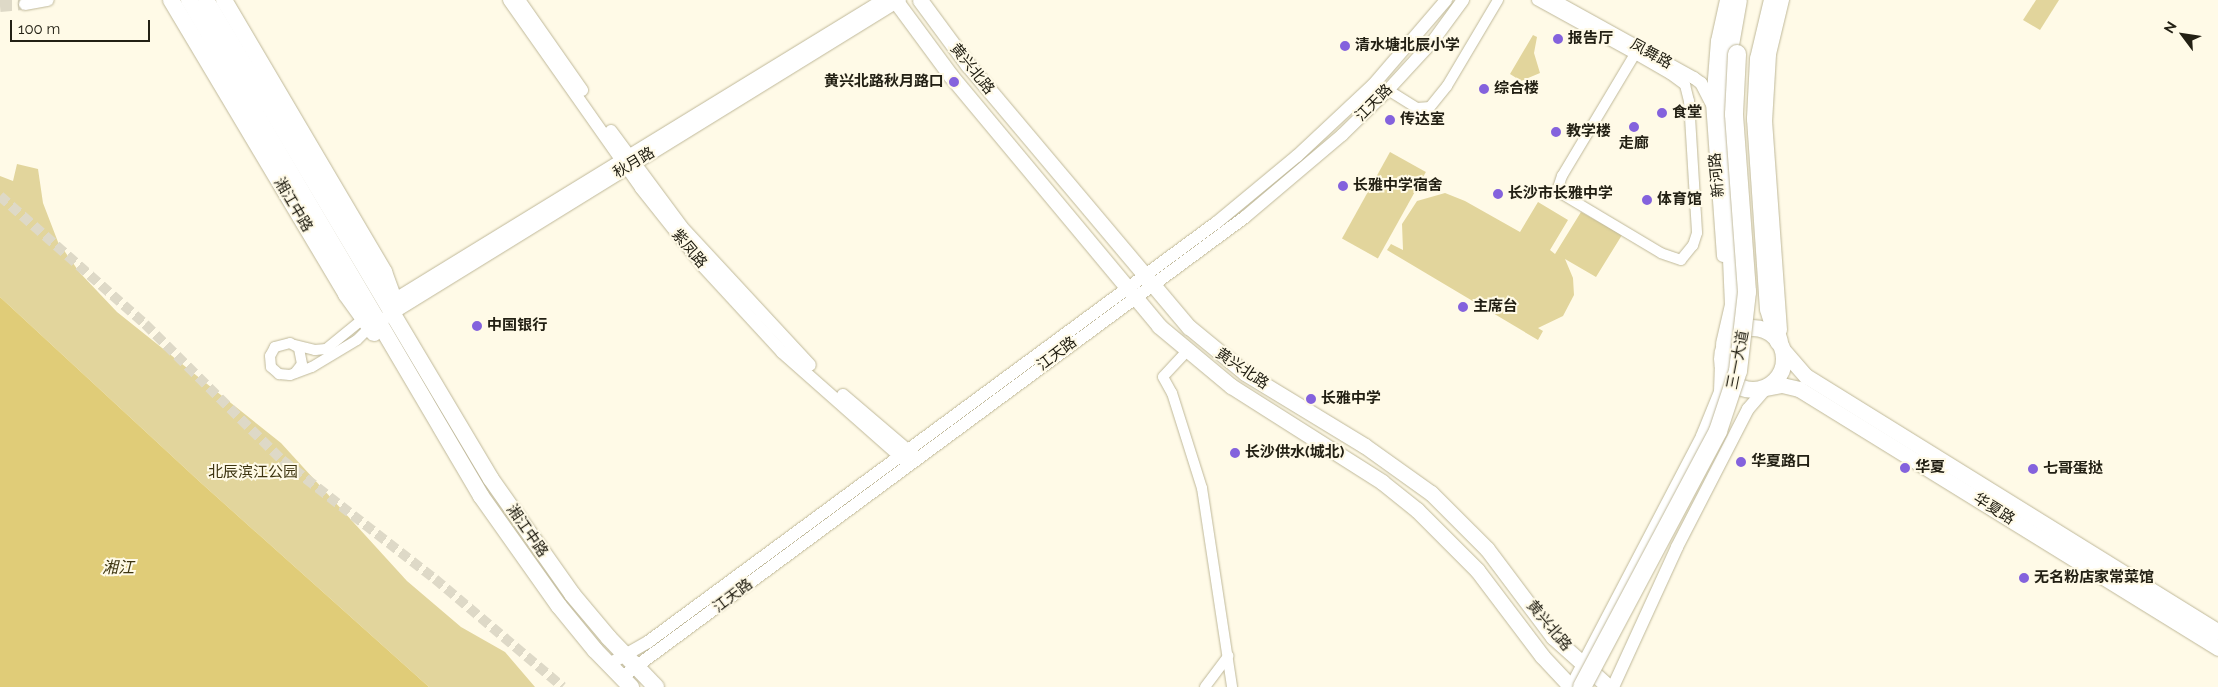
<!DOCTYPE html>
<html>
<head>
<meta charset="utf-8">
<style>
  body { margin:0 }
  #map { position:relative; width:2218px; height:687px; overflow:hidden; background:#fffae7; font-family:Raleway,"Noto Sans SC",sans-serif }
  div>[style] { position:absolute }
  .green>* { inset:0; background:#e2d59c; transform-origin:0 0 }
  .water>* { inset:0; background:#e0cc78 }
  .minor-tunnel>* { height:10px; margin-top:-5px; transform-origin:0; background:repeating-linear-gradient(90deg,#ded9c7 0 10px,transparent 0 15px) }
  .tertiary-tunnel>* { height:12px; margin-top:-6px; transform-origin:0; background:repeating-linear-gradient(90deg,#ded9c7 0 12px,transparent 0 18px) }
  .roads { filter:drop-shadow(0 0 1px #bfb899) drop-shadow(0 0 1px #bfb899) }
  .minor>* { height:10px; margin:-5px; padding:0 5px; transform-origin:5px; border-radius:5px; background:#fff }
  .tertiary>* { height:12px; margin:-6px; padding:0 6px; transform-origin:6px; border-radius:6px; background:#fff }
  .secondary>* { height:15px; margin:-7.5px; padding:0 7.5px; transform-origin:7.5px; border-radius:7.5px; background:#fff }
  .primary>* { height:16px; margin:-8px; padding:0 8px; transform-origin:8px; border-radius:8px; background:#fff }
  .primary>.ring { margin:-8px; padding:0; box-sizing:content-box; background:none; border:16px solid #fff; border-radius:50% }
  .trunk>* { height:18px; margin:-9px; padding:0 9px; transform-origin:9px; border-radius:9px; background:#fff }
  .bridges { filter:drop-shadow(0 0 1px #bfb899) drop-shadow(0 0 1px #bfb899) }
  .trunk-bridge>* { height:18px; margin:-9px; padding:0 9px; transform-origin:9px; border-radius:9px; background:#fff }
  .dots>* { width:14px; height:14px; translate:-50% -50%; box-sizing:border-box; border:2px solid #fffae7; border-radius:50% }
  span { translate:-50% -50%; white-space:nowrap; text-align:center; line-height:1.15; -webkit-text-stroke:4px #fffae7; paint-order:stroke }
  .poi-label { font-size:15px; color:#232014; font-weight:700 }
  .left { translate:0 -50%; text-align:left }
  .right { translate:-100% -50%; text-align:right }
  .street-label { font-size:15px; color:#232014 }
  .park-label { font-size:15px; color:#3f3612 }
  .water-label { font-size:16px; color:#3d3510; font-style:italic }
  .north { position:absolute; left:2158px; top:10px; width:50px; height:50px; -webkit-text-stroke:4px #fffae7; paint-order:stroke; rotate:301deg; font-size:14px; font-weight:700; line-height:20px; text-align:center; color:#232014 }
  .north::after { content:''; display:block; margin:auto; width:18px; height:22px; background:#232014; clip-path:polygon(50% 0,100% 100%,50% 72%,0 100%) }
  .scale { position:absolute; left:10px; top:20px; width:140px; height:22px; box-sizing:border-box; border:2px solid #232014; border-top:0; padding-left:6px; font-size:15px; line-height:18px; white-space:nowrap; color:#232014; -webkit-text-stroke:4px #fffae7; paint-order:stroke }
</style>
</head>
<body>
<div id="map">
  <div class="green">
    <i style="clip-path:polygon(2036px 0,2059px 0,2040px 30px,2023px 20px)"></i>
    <i style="clip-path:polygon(1533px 35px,1537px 37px,1534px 53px,1540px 73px,1521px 81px,1510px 74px)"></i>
    <i style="left:1390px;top:152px;width:41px;height:99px;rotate:29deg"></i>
    <i style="clip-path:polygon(17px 164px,38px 169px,43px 203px,58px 242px,80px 273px,117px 312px,281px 443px,407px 581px,461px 627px,505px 652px,535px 687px,429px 687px,200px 482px,0 297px,0 176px,13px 181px)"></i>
    <i style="clip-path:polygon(1445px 193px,1465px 201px,1520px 232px,1538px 202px,1568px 220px,1550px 250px,1555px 254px,1581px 212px,1622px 235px,1596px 277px,1565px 259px,1573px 278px,1574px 295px,1563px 316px,1538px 328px,1543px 331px,1538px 340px,1387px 250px,1391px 244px,1403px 250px,1402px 224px,1417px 201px)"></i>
  </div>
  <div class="water">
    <i style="clip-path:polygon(0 297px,200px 482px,429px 687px,0 687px)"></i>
  </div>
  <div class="minor-tunnel">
    <i style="left:0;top:196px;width:193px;rotate:41.4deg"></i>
    <i style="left:145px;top:324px;width:193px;rotate:44.8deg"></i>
    <i style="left:282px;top:460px;width:194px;rotate:37.9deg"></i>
    <i style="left:435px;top:579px;width:167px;rotate:40.2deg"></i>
  </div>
  <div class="tertiary-tunnel">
    <i style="left:0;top:6px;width:25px;rotate:-5deg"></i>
  </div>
  <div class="roads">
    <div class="minor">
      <i style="left:1537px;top:0;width:112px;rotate:28.9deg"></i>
      <i style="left:1635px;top:54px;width:40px;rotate:29.7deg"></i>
      <i style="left:1670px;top:74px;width:19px;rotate:36deg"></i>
      <i style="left:1685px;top:85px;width:16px;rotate:76deg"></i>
      <i style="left:1689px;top:101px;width:132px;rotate:86.5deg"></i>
      <i style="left:1697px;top:233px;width:13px;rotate:108deg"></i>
      <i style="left:1693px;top:245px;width:19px;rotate:129deg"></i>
      <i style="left:1681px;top:260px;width:21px;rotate:-161deg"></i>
      <i style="left:1661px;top:253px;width:121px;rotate:-149.2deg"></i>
      <i style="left:1557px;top:191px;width:16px;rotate:-72deg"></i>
      <i style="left:1562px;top:176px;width:142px;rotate:-59.1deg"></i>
      <i style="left:1388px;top:90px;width:34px;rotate:32deg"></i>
      <i style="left:1417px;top:108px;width:13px;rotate:-4deg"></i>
      <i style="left:1430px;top:107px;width:27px;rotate:-51deg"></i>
      <i style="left:1447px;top:86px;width:100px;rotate:-59.3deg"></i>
      <i style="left:295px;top:345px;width:21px;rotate:14deg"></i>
      <i style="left:315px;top:350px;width:11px;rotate:-5deg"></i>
      <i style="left:326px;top:349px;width:49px;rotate:-39.2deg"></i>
      <i style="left:1187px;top:351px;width:35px;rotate:133deg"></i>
      <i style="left:1163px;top:377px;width:18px;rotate:61deg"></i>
      <i style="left:1172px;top:393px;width:100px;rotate:72.5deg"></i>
      <i style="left:1202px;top:488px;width:201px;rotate:81.4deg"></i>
      <i style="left:295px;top:373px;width:11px;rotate:-52deg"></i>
      <i style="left:302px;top:364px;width:16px;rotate:-101deg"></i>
      <i style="left:299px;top:348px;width:10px;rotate:-151deg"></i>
      <i style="left:290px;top:343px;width:16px;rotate:165deg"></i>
      <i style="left:275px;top:347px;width:10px;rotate:119deg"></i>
      <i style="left:270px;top:356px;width:11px;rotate:85deg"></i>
      <i style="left:271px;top:367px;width:11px;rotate:41deg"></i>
      <i style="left:279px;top:374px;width:11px;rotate:5deg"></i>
      <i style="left:290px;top:375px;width:23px;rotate:-20deg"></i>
      <i style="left:312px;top:367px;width:52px;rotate:-31deg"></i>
      <i style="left:357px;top:340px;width:18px;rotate:-45deg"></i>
      <i style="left:1205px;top:687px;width:39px;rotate:-53deg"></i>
    </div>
    <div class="tertiary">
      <i style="left:509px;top:0;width:230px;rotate:54.9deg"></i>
      <i style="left:641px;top:188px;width:100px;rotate:51.5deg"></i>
      <i style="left:703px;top:266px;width:117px;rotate:47.4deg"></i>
      <i style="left:782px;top:352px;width:162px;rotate:41.5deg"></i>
      <i style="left:519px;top:0;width:110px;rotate:55deg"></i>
      <i style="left:1553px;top:0;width:161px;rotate:29deg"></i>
      <i style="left:1694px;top:78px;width:9px;rotate:36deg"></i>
      <i style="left:1701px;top:83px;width:22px;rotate:63deg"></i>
      <i style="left:25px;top:4px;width:23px;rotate:-10deg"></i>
      <i style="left:611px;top:131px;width:119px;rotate:53.5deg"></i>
      <i style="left:682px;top:227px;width:188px;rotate:47.2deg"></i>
      <i style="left:1723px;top:256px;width:152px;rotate:-94.1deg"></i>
      <i style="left:1712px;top:104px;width:63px;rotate:-85.5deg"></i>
      <i style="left:1717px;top:41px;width:42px;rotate:-77.6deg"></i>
      <i style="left:387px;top:304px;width:582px;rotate:-31.5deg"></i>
      <i style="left:385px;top:318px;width:605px;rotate:-31.69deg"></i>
      <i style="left:1781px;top:330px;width:209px;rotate:-94.1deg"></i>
      <i style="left:1766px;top:122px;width:68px;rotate:-86.6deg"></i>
      <i style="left:1770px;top:54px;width:56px;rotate:-76.5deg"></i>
      <i style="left:843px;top:395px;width:91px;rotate:40.5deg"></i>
      <i style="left:611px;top:663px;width:43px;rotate:-29.6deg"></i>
      <i style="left:648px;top:642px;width:706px;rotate:-36.42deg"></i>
      <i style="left:1216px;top:223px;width:105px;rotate:-39.6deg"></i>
      <i style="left:1297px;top:156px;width:104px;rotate:-43.1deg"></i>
      <i style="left:1373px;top:85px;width:112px;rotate:-49.3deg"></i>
      <i style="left:622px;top:677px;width:774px;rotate:-36.44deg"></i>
      <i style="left:1245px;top:217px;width:127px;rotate:-40.2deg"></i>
      <i style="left:1342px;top:135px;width:64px;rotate:-44.4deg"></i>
      <i style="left:1388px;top:90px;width:67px;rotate:-47.4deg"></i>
      <i style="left:1433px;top:41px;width:51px;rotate:-53.8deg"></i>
      <i style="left:1571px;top:687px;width:283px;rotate:-62.4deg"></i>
      <i style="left:1702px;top:436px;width:48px;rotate:-67.8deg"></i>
      <i style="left:1720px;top:392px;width:32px;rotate:-88deg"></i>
      <i style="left:1613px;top:687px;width:154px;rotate:-65.4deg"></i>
      <i style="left:1677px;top:547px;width:155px;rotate:-62.8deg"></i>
      <i style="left:1748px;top:409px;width:28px;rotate:-49deg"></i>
    </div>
    <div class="secondary">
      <i style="left:895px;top:0;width:94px;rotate:53.6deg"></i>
      <i style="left:951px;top:76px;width:325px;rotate:50.2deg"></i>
      <i style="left:1159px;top:326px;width:94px;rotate:39.8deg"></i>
      <i style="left:1231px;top:386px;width:179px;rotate:32.4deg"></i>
      <i style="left:1382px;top:482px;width:45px;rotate:38.7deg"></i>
      <i style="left:1417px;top:510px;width:85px;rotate:45deg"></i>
      <i style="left:1477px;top:570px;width:108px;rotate:52.9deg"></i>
      <i style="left:1542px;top:656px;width:42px;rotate:46.9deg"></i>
      <i style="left:920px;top:0;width:81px;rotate:53.6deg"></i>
      <i style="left:968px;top:65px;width:343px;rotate:49.9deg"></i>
      <i style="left:1189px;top:327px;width:72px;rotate:39.4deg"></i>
      <i style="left:1245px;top:373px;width:140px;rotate:31.3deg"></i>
      <i style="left:1365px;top:446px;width:81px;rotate:35.5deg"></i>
      <i style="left:1431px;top:493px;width:79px;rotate:45deg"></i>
      <i style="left:1487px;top:549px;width:110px;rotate:53.1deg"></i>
      <i style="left:1553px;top:637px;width:75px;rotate:41.8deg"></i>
      <i style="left:1783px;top:350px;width:35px;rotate:49deg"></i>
      <i style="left:1806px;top:376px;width:485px;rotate:31.8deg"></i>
      <i style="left:1766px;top:388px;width:16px;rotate:-11deg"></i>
      <i style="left:1782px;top:385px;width:17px;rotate:13deg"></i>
      <i style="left:1799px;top:389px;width:493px;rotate:31.7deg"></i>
    </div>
    <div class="primary">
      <i style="left:171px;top:0;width:342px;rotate:59.2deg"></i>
      <i style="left:346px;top:294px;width:48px;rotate:54.3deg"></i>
      <i style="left:189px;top:0;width:576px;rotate:59.51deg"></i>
      <i style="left:481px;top:496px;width:135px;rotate:54.7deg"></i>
      <i style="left:559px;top:606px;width:57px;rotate:50.7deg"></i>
      <i style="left:595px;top:650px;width:52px;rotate:45.8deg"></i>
      <i style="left:206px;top:0;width:557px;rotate:59.25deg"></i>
      <i style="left:491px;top:479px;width:141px;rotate:54.8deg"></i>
      <i style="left:572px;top:594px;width:57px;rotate:49.9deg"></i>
      <i style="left:609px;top:638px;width:68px;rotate:46.2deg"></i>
      <i style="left:224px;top:0;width:316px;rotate:59.5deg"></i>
      <i style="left:384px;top:272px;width:32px;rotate:70deg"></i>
      <i class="ring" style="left:1722px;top:328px;width:46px;height:46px"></i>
    </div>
    <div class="trunk">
      <i style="left:1773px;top:0;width:61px;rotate:103.3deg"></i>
      <i style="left:1759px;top:59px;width:60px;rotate:92.9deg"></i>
      <i style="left:1756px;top:119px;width:190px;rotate:86.1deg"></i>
      <i style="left:1769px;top:309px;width:34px;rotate:73deg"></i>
      <i style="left:1725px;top:344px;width:40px;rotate:-77deg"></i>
      <i style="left:1734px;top:305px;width:226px;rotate:-92.5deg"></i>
      <i style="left:1724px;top:79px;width:80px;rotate:-80deg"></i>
    </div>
  </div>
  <div class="bridges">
    <div class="trunk-bridge">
      <i style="left:1582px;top:687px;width:290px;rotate:-62deg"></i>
      <i style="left:1718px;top:431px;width:63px;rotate:-71.6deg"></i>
      <i style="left:1738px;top:371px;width:80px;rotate:-83.5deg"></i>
      <i style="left:1747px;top:292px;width:178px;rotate:-94.2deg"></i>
      <i style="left:1734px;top:114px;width:60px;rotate:-87.1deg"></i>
    </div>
  </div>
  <div class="dots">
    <i style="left:1558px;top:39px;background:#8462dd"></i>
    <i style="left:1345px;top:46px;background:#8462dd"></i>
    <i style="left:954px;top:82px;background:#8462dd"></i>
    <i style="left:1484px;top:89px;background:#8462dd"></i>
    <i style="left:1662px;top:113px;background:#8462dd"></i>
    <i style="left:1390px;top:120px;background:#8462dd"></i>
    <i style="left:1634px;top:127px;background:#8462dd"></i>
    <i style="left:1556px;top:132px;background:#8462dd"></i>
    <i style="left:1343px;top:186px;background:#8462dd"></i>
    <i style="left:1498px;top:194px;background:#8462dd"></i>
    <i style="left:1647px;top:200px;background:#8462dd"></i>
    <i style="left:1463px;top:307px;background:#8462dd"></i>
    <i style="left:477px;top:326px;background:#8462dd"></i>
    <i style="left:1311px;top:399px;background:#8462dd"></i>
    <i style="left:1235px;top:453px;background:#8462dd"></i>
    <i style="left:1741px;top:462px;background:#8462dd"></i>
    <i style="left:1905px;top:468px;background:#8462dd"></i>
    <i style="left:2033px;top:469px;background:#8462dd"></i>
    <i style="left:2024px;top:578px;background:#8462dd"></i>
  </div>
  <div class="poi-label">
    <span class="left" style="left:1568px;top:39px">报告厅</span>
    <span class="left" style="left:1355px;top:46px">清水塘北辰小学</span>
    <span class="right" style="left:944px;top:82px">黄兴北路秋月路口</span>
    <span class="left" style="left:1494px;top:89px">综合楼</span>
    <span class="left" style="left:1672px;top:113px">食堂</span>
    <span class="left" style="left:1400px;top:120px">传达室</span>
    <span class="left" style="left:1566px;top:132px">教学楼</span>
    <span style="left:1634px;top:144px">走廊</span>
    <span class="left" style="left:1353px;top:186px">长雅中学宿舍</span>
    <span class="left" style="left:1508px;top:194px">长沙市长雅中学</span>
    <span class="left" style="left:1657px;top:200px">体育馆</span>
    <span class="left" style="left:1473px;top:307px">主席台</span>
    <span class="left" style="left:487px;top:326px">中国银行</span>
    <span class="left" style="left:1321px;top:399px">长雅中学</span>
    <span class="left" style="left:1245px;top:453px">长沙供水(城北)</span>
    <span class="left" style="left:1751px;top:462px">华夏路口</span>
    <span class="left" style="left:1915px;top:468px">华夏</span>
    <span class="left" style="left:2043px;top:469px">七哥蛋挞</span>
    <span class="left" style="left:2034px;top:578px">无名粉店家常菜馆</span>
  </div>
  <div class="street-label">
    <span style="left:1651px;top:54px;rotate:29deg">凤舞路</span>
    <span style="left:972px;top:69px;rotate:51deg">黄兴北路</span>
    <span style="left:1374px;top:103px;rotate:-45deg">江天路</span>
    <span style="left:634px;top:163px;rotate:-31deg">秋月路</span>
    <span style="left:1717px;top:175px;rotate:-95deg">新河路</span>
    <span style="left:293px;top:205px;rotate:59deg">湘江中路</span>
    <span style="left:689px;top:249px;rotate:50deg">紫凤路</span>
    <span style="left:1057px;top:354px;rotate:-37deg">江天路</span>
    <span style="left:1738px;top:360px;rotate:-79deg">三一大道</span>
    <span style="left:1242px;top:369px;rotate:34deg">黄兴北路</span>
    <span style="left:1994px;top:509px;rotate:32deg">华夏路</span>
    <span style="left:527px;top:531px;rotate:55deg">湘江中路</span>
    <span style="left:733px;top:596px;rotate:-37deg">江天路</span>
    <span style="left:1549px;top:626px;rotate:50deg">黄兴北路</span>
  </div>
  <div class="park-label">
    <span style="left:253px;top:473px">北辰滨江公园</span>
  </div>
  <div class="water-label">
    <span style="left:118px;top:568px">湘江</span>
  </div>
  <div class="north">N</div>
  <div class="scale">100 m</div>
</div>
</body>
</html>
